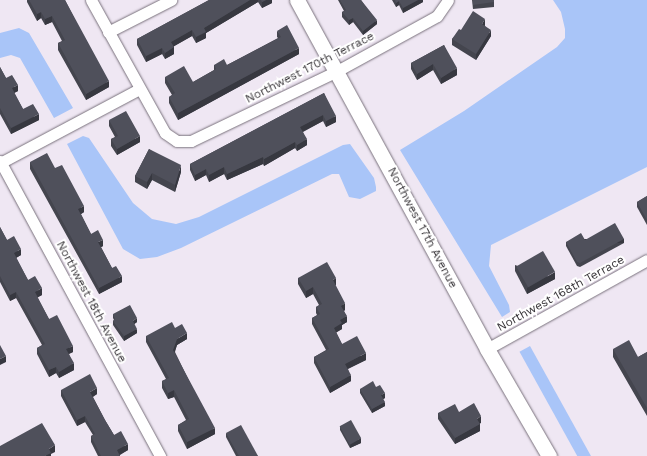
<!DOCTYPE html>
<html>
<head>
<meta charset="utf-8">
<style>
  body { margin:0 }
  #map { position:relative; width:647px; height:456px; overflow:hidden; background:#efe7f3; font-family:"Work Sans",sans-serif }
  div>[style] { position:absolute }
  .water>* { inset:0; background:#a9c5f8; transform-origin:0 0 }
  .roads { filter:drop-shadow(0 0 1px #79717c) drop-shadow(0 0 1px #79717c) }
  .street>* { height:11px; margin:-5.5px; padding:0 5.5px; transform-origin:5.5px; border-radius:5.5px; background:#fff }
  .secondary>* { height:15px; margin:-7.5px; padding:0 7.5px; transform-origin:7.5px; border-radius:7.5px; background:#fff }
  .wall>* { inset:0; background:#44454e }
  .shaded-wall>* { inset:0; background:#373840; transform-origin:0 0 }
  .building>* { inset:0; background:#4f505b; transform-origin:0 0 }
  span { translate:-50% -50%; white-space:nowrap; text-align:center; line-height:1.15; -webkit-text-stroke:4px #fff; paint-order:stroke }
  .street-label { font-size:12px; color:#383539 }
</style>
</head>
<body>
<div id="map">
  <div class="water">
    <i style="clip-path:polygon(553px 0,647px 0,647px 167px,491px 245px,489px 266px,509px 305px,510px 312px,502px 317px,400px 150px,464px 111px,557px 47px,565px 38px,565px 29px,561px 12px)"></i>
    <i style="clip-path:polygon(19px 28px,29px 33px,73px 108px,54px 118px,20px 58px,11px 55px,0 58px,0 33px)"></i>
    <i style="clip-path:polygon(83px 136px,89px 138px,133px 203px,152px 219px,176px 224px,199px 217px,343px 145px,350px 144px,374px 178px,376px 187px,376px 191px,360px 199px,349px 197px,339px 174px,332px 174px,181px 248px,157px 257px,140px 259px,123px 249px,67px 144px)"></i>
    <i style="left:530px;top:346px;width:126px;height:12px;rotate:61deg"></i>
  </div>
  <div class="roads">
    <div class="street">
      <i style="left:91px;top:0;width:152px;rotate:60.9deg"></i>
      <i style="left:165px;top:133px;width:14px;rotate:34deg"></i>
      <i style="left:177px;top:141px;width:14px"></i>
      <i style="left:191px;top:141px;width:162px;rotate:-25.6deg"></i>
      <i style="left:337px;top:71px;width:114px;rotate:-28.8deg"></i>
      <i style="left:437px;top:16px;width:19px;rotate:-55deg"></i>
      <i style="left:108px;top:32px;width:71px;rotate:-26.9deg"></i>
      <i style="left:0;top:161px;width:336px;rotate:61.5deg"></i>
      <i style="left:0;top:163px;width:157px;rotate:-28deg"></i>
      <i style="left:487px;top:349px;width:183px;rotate:-29.1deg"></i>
    </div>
    <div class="secondary">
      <i style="left:297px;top:0;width:397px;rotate:61.4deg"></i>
      <i style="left:487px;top:349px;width:124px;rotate:59.9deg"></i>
    </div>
  </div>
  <div class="wall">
    <i style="clip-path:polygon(27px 0,65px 0,109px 87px,86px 100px,58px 50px,58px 43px,62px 41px,52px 22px,45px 25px,41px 18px,37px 21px,27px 2px)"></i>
    <i style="clip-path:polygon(209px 0,272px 0,272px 3px,262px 8px,258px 2px,206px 33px,206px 38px,196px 43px,192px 36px,174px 46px,174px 54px,165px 59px,162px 54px,146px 62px,137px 45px,137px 39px)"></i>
    <i style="clip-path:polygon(338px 0,361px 0,377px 24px,363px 35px,353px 22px,349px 25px,342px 17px,342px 12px,344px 11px)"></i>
    <i style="clip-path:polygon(392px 0,423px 0,423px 2px,403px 13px,399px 5px,396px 7px)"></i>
    <i style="clip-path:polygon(472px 0,494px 0,494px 7px,473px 9px)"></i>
    <i style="clip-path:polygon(485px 25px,485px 26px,491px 36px,476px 60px,452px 45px,452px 39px,461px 30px)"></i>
    <i style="clip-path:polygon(277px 31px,299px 54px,178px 120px,169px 103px,169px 97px,172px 95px,165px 83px,165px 77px,193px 82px,214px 70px,214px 65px,227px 65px,278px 38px,277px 37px)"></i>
    <i style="clip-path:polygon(444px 45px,457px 75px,441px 84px,433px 70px,417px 80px,411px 69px,411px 63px)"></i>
    <i style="clip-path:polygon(0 67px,6px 78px,18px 91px,14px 93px,23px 109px,39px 120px,11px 134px,0 114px)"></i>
    <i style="clip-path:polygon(324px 93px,336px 122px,326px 127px,323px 121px,303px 132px,307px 145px,297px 151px,295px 148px,264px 166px,263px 164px,227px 180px,224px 174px,209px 182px,206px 175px,195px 181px,190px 170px,190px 164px)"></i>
    <i style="clip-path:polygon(109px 120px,140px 142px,117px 155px,111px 146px,111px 139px,115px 137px,109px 126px)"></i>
    <i style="clip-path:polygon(149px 149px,181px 172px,175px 192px,152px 180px,147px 189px,135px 182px,135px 176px)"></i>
    <i style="clip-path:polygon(30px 162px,55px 168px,84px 212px,81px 214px,91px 234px,103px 246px,101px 247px,112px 268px,122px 282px,99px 294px,30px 169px)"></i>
    <i style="clip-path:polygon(647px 196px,647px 225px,637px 207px,637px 202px)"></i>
    <i style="clip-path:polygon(0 227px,7px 240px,21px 255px,16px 258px,28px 280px,42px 295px,37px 297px,49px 319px,73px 352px,69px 354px,74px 370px,59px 378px,56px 373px,49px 377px,37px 354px,37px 348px,42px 345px,16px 298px,10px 301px,0 282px)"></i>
    <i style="clip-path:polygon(585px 240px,624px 243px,580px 267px,577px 266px,566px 246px,566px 242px)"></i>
    <i style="clip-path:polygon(515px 265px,555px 279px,527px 294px,515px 271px)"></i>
    <i style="clip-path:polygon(298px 278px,336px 285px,335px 285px,345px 310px,344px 311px,347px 322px,342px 325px,342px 329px,336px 332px,342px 344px,366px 360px,348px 369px,351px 381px,330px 393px,314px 363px,314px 357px,326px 350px,312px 324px,312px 318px,317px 315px,316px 313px,316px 307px,319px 305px,313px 294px,306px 298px,298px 284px)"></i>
    <i style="clip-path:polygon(113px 314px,137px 322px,134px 324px,137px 333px,124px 341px,113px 325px,113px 321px,114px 320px,113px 318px)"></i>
    <i style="clip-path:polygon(146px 336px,187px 339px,177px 345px,175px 352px,215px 434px,187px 449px,178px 431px,178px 425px,186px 420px,174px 397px,168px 399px,162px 388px,162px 381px,166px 379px,146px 342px)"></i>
    <i style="clip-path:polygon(613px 349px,638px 357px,647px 352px,647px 416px,613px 357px)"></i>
    <i style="clip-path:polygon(376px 387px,385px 398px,383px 399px,385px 406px,372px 413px,360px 393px,360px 389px)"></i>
    <i style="clip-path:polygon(61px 390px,97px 394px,93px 397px,105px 420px,114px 435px,128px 450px,120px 455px,120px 456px,98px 456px,91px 442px,91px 436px,93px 435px,85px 422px,77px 426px,61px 396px)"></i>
    <i style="clip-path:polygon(459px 412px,481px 423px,480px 423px,480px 431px,455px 444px,438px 419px,438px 413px)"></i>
    <i style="clip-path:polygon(340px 426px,361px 443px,350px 448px,340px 430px)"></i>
    <i style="clip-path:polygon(226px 433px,258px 456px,236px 456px,226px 437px)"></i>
  </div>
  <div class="shaded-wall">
    <i style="clip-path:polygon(250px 0,258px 0,258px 2px,206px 33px,206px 38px,196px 43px,196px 37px,204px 28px)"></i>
    <i style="clip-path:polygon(266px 0,272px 0,272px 3px,262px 8px,262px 2px)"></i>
    <i style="clip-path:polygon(418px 0,423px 0,423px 2px,403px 13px,403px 8px)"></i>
    <i style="clip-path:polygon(399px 1px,399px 5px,396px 7px,396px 3px)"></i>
    <i style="clip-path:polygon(41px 12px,41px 18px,37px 21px,37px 14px)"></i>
    <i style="clip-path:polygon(52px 16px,52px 22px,45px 25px,45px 19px)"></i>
    <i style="clip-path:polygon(353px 18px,353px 22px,349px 25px,349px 20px)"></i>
    <i style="clip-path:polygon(485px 19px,485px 25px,482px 30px,482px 24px)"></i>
    <i style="clip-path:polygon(377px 20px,377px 24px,363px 35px,363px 31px)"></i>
    <i style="clip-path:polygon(192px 30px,192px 36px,171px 48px,171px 42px)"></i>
    <i style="clip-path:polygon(491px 30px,491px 36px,476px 60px,476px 54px)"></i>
    <i style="clip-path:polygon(174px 47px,174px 54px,165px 59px,165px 53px)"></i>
    <i style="clip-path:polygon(162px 48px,162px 54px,146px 62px,146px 56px)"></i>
    <i style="clip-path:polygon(299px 48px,299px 54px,178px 120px,178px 113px)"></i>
    <i style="clip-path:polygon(433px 64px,433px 70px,417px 80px,417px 74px)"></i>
    <i style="clip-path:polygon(457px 68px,457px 75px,441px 84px,441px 78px)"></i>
    <i style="clip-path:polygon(109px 81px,109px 87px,86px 100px,86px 94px)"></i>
    <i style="clip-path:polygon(18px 85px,18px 91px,12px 94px,12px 88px)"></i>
    <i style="clip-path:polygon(39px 114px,39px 120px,11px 134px,11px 128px)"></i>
    <i style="clip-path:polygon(323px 115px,323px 121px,300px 133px,300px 127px)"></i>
    <i style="clip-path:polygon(336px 116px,336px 122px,326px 127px,326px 121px)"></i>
    <i style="clip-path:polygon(140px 136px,140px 142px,117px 155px,117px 149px)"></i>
    <i style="clip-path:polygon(307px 139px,307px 145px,297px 151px,297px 145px)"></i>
    <i style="clip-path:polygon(295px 142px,295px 148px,264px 166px,264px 159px)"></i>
    <i style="clip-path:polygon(263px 157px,263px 164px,227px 180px,227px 174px)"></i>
    <i style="clip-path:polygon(181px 165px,181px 172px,175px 192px,175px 185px)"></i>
    <i style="clip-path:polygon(224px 167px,224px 174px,209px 182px,209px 175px)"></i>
    <i style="clip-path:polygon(206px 169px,206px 175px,195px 181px,195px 175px)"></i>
    <i style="clip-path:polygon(152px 173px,152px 180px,147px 189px,147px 182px)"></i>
    <i style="clip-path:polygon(84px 206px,84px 212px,78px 216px,78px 209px)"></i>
    <i style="left:624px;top:239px;width:4px;height:50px;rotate:90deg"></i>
    <i style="clip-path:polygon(103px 240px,103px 246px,98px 249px,98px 242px)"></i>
    <i style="clip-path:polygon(21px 249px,21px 255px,14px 259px,14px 253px)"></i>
    <i style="clip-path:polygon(555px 272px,555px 279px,527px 294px,527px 288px)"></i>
    <i style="clip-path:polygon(122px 276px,122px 282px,99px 294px,99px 288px)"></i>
    <i style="clip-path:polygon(336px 278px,336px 285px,333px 286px,333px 280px)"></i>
    <i style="clip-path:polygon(313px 287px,313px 294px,306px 298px,306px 291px)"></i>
    <i style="clip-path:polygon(42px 288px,42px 295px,35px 299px,35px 292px)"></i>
    <i style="clip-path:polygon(16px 292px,16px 298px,10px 301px,10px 295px)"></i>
    <i style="clip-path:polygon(345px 303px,345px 310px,341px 312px,341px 306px)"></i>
    <i style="clip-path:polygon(347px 316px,347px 322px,342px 325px,342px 329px,334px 334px,334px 328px,340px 320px)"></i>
    <i style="clip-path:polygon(137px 318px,137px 322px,133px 325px,133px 321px)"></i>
    <i style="clip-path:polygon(137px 329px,137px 333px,124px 341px,124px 336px)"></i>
    <i style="clip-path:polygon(187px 333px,187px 339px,177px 345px,173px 356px,173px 350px,177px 339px)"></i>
    <i style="clip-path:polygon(73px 346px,73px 352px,66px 355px,66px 349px)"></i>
    <i style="clip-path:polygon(366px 353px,366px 360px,345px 370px,345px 364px)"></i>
    <i style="clip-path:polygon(6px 356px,6px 362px,0 365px,0 359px)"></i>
    <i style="clip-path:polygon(74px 363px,74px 370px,59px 378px,59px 372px)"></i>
    <i style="clip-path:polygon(56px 367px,56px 373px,49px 377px,49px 370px)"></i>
    <i style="clip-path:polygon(351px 375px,351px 381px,330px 393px,330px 387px)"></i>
    <i style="clip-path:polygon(97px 388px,97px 394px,90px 398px,90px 392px)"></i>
    <i style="clip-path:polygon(174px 390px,174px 397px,168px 399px,168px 393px)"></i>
    <i style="clip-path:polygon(385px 393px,385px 398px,381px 400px,381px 395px)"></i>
    <i style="clip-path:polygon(385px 402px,385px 406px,372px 413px,372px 409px)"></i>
    <i style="clip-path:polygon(85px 416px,85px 422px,77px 426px,77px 420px)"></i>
    <i style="clip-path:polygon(481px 416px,481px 423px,477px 425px,477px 419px)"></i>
    <i style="clip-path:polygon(480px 424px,480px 431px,455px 444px,455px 438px)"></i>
    <i style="clip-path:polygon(215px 428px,215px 434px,187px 449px,187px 442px)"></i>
    <i style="clip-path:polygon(361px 438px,361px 443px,350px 448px,350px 444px)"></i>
    <i style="clip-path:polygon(128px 444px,128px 450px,117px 456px,117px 450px)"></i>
    <i style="clip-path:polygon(55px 445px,55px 452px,51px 454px,51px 456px,45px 456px,49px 449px)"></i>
  </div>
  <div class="building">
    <i style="clip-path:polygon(29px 0,65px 0,109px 81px,86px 94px,58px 43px,65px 40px,52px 16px,45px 19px,41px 12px,37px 14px)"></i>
    <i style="clip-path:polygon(209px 0,250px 0,204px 28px,206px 32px,196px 37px,192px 30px,171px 42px,174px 47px,165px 53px,162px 48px,146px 56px,137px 39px)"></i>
    <i style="clip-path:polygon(261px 0,266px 0,262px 2px)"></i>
    <i style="clip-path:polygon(340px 0,361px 0,377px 20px,363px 31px,353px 18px,349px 20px,342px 12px,346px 10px)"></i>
    <i style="clip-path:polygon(395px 0,418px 0,403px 8px,399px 1px,396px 3px)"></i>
    <i style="clip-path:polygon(473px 0,494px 0,494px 2px,473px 5px)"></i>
    <i style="clip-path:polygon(473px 11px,485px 19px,482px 24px,491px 30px,476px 54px,452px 39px,459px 29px,461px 30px)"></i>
    <i style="clip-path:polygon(287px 25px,299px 48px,178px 113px,169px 97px,175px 93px,165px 77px,184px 66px,193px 82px,216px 69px,214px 65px,224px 59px,227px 65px,281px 37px,277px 31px)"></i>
    <i style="clip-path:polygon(444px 45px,457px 68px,441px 78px,433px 64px,417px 74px,411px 63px)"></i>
    <i style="clip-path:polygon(0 67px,6px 78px,12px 75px,18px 85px,12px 88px,23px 109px,33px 104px,39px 114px,11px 128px,0 108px)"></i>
    <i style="clip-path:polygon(324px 93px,336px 116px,326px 121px,323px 115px,300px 127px,307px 139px,297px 145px,295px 142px,264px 159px,263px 157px,227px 174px,224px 167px,209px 175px,206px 169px,195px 175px,190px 164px)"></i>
    <i style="clip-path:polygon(126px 111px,140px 136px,117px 149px,111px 139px,118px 136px,109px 120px)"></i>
    <i style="clip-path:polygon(149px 149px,181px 165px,175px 185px,152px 173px,147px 182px,135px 176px)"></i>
    <i style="clip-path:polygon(47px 153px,55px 168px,62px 165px,84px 206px,78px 209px,91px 234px,98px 230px,103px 240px,98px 242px,112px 268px,116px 266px,122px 276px,99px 288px,30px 162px)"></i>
    <i style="clip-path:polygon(647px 196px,647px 220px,637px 202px)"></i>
    <i style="clip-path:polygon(615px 223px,624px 239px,580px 263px,577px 262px,566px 242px,581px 233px,585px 240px)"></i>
    <i style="clip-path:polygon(0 227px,7px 240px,14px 236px,21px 249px,14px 253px,28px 280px,35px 276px,42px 288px,35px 292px,49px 319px,57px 315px,73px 346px,66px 349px,74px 363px,59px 372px,56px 367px,49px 370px,37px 348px,45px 344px,16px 292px,10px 295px,0 276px)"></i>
    <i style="left:543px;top:251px;width:24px;height:31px;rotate:60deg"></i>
    <i style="clip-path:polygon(327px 262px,336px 278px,333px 280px,345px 303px,341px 306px,347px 316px,340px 320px,342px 323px,334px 328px,342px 344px,357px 336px,366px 353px,345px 364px,351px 375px,330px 387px,314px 357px,329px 349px,312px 318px,320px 314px,316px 307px,322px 304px,313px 287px,306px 291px,298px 278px)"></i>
    <i style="clip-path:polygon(130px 305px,137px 318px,133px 321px,137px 329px,124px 336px,113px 321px,115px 319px,113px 314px)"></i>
    <i style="clip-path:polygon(172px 322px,175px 328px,182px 324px,187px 333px,177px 339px,173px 350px,215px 428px,187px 442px,178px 425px,189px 419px,174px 390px,168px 393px,162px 381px,169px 378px,146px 336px)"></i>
    <i style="clip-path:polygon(629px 340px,638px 357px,647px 352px,647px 408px,613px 349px)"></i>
    <i style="clip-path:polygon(0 345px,6px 356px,0 359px)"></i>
    <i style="clip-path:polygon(90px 374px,97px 388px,90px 392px,105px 420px,114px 435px,121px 431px,128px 444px,117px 450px,120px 456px,101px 456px,91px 436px,95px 434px,85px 416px,77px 420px,61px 390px)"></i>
    <i style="clip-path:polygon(373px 381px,376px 387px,380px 385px,385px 393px,381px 395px,385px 402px,372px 409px,360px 389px)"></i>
    <i style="clip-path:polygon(474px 403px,481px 416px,477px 419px,480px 424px,455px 438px,438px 413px,455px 404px,459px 412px)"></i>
    <i style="left:351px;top:420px;width:21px;height:13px;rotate:61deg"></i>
    <i style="clip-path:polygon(42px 423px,55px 445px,49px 449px,51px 453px,45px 456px,0 456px,0 446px)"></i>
    <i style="clip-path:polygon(241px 425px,258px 456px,239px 456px,226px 433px)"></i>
  </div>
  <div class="street-label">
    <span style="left:310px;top:68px;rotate:-27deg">Northwest 170th Terrace</span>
    <span style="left:422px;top:228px;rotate:62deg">Northwest 17th Avenue</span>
    <span style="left:561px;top:294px;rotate:-29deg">Northwest 168th Terrace</span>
    <span style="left:91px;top:302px;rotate:62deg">Northwest 18th Avenue</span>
  </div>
</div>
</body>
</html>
